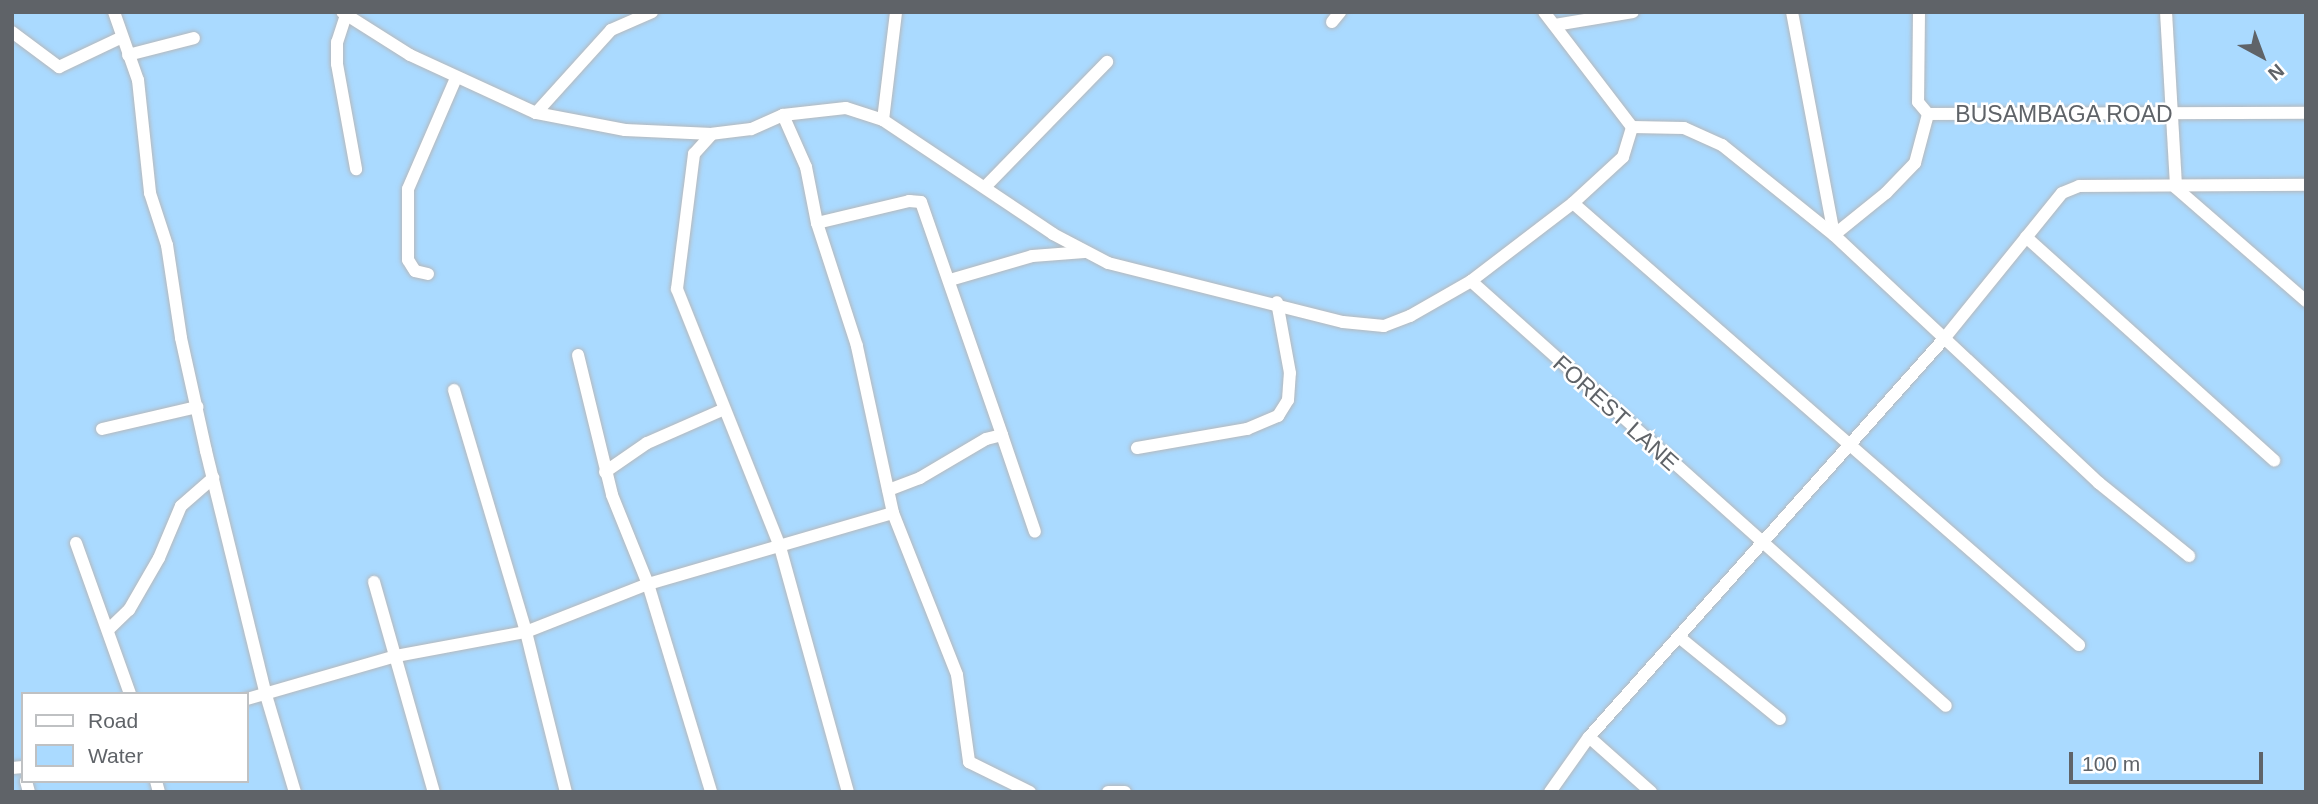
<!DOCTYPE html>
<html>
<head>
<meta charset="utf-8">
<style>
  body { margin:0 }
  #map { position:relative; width:2318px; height:804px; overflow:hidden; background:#f1efe8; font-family:Helvetica,sans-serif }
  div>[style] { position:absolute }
  .water>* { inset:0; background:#aadaff }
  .roads { filter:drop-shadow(0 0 2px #b5b8bc) drop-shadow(0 0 2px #b5b8bc) }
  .street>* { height:12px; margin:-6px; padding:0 6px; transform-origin:6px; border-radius:6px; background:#fff }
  span { translate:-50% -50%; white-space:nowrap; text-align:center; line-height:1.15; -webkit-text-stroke:5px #fff; paint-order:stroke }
  .street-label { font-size:23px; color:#5f6368 }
  .frame { position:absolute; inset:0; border:14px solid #5f6368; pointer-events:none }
  .legend { position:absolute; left:21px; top:692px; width:228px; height:91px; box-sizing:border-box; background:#fff; border:2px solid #bfc1c3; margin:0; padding:9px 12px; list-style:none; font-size:21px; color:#5f6368 }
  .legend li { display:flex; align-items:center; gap:14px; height:35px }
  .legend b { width:35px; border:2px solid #bfc1c3 }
  .north { position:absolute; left:2227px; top:21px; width:70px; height:70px; -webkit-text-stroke:5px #fff; paint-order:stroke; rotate:139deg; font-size:19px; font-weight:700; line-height:28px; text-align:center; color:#5f6368 }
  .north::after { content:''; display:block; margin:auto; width:24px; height:32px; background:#5f6368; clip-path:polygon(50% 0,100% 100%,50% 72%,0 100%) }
  .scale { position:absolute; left:2069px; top:752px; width:194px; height:32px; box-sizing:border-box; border:4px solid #5f6368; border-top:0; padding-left:9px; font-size:21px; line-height:24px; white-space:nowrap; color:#5f6368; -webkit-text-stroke:5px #fff; paint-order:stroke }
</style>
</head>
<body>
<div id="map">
  <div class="water">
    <i style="clip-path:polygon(evenodd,12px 12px,2306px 12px,2306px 792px,12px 792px,12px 12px,23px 694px,247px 694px,247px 781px,23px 781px,23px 694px)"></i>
  </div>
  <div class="roads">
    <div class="street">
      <i style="left:114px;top:12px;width:72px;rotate:70.6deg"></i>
      <i style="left:138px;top:80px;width:114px;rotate:83.9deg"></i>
      <i style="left:150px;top:193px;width:55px;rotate:71.9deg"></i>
      <i style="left:167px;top:245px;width:94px;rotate:81.4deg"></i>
      <i style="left:181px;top:338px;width:116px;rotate:77.5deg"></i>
      <i style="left:206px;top:451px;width:251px;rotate:76.2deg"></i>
      <i style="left:266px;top:695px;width:101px;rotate:73.4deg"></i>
      <i style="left:1792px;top:12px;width:227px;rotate:79.3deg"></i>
      <i style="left:1834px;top:235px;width:67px;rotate:-38.9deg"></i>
      <i style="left:1886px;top:193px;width:42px;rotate:-46deg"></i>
      <i style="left:1915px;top:163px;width:51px;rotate:-75.1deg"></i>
      <i style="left:1919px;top:12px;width:90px;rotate:90.6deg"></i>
      <i style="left:1918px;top:102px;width:16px;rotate:50deg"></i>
      <i style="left:1928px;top:114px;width:378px;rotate:-0.2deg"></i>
      <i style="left:2166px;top:12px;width:176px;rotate:86.7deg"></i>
      <i style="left:2176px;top:188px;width:172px;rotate:41deg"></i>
      <i style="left:346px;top:15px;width:28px;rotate:108deg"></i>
      <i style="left:337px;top:42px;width:22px;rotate:90deg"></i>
      <i style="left:337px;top:64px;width:107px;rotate:79.7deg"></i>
      <i style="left:1332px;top:22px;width:13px;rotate:-51deg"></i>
      <i style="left:1555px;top:25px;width:79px;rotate:-9.5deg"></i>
      <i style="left:12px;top:32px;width:59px;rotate:36.7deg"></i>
      <i style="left:59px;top:67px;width:68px;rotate:-25.4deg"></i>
      <i style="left:128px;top:55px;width:68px;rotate:-14.4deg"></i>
      <i style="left:536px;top:113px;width:112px;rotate:-47.9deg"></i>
      <i style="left:611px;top:30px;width:45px;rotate:-23.7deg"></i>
      <i style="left:783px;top:115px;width:63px;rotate:-6.3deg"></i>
      <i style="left:846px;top:108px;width:39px;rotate:18deg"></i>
      <i style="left:883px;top:120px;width:205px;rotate:33.8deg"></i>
      <i style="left:1053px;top:234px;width:62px;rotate:27.8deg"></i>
      <i style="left:1108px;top:263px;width:242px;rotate:14.1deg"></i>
      <i style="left:1343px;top:322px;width:41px;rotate:5.6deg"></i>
      <i style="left:1384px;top:326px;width:28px;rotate:-21deg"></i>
      <i style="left:1410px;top:316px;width:70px;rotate:-29.8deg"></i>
      <i style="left:1471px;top:281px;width:128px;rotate:-37.4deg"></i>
      <i style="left:1573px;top:203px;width:68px;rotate:-42.6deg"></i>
      <i style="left:1623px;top:157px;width:31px;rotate:-73deg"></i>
      <i style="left:1632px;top:127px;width:145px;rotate:-127.4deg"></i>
      <i style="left:883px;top:120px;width:109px;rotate:-83.1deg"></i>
      <i style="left:1632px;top:127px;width:52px;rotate:1.1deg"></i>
      <i style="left:1684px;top:128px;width:42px;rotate:24.1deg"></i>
      <i style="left:1722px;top:145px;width:144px;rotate:38.8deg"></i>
      <i style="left:1834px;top:235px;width:363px;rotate:43.1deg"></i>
      <i style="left:2099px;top:483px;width:116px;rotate:39deg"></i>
      <i style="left:712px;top:134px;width:27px;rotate:132deg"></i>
      <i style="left:694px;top:154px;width:136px;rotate:97.2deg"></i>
      <i style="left:677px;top:289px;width:278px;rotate:68.2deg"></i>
      <i style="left:780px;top:547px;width:254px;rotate:74.5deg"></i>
      <i style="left:985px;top:187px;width:175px;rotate:-45.7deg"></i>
      <i style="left:1573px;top:203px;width:672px;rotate:41.14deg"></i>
      <i style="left:817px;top:223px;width:95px;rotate:-13.4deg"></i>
      <i style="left:909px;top:201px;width:12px;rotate:5deg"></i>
      <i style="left:921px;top:202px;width:247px;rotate:70.8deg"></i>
      <i style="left:1002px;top:435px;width:16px;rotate:166deg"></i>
      <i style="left:986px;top:439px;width:77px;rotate:149.4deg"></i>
      <i style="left:920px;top:478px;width:34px;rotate:159deg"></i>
      <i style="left:2026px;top:237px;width:334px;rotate:42deg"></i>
      <i style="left:428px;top:274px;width:13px;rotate:-167deg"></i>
      <i style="left:415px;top:271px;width:13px;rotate:-122deg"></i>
      <i style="left:408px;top:260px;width:71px;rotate:-90deg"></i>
      <i style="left:408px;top:189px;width:121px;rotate:-66.6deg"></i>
      <i style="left:950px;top:280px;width:85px;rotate:-16.3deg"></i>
      <i style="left:1032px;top:256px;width:53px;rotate:-4.3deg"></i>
      <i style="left:1471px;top:281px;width:637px;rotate:41.82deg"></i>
      <i style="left:578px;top:355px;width:144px;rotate:76.3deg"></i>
      <i style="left:612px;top:495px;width:96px;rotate:68deg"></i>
      <i style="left:648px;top:584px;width:217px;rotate:73.1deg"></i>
      <i style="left:454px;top:390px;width:252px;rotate:73.4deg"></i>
      <i style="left:526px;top:632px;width:165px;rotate:76deg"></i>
      <i style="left:102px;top:429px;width:98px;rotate:-13deg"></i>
      <i style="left:1002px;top:435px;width:102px;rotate:71.2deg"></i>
      <i style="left:1137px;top:448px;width:112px;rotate:-9.8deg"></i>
      <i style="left:1247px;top:429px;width:34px;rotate:-23deg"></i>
      <i style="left:1278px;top:416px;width:19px;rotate:-58deg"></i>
      <i style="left:1288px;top:400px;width:27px;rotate:-86deg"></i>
      <i style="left:1290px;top:373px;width:72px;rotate:-100.4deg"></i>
      <i style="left:605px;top:472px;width:51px;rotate:-34.6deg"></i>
      <i style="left:647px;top:443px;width:82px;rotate:-23.7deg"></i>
      <i style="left:893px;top:513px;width:174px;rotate:68.4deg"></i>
      <i style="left:957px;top:675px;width:88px;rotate:82.1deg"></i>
      <i style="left:969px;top:762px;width:68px;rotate:26.2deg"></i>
      <i style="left:76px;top:543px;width:160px;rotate:70.3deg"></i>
      <i style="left:374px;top:582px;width:218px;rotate:74.1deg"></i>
      <i style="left:109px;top:629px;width:28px;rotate:-44deg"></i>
      <i style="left:129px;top:610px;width:60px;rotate:-60deg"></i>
      <i style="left:159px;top:558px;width:56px;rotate:-67.1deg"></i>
      <i style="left:181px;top:506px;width:43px;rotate:-41.2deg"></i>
      <i style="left:1679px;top:637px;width:130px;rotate:39.1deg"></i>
      <i style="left:247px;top:699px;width:155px;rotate:-16.1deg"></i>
      <i style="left:396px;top:656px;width:132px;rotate:-10.5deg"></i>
      <i style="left:526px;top:632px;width:131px;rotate:-21.5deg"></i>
      <i style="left:648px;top:584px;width:255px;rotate:-16.2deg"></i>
      <i style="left:893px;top:513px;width:171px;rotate:-102.2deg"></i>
      <i style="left:857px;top:346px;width:129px;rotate:-108deg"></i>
      <i style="left:817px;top:223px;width:57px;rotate:-101.1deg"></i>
      <i style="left:806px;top:167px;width:57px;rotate:-113.9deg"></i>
      <i style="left:783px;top:115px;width:35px;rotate:156deg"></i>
      <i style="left:751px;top:129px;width:39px;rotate:173deg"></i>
      <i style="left:712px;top:134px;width:87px;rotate:-177.4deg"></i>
      <i style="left:625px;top:130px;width:91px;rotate:-169.2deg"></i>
      <i style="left:536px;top:113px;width:139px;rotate:-155.3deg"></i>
      <i style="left:410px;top:55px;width:80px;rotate:-147.7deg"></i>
      <i style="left:1589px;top:737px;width:83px;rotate:41.6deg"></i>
      <i style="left:12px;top:768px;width:11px;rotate:-5deg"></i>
      <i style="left:26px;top:781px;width:11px;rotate:75deg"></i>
      <i style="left:156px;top:781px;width:11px;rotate:75deg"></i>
      <i style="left:1108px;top:792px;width:17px"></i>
      <i style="left:1550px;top:792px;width:67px;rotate:-54.7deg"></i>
      <i style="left:1589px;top:737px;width:532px;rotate:-48.28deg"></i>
      <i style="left:1943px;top:340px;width:189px;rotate:-51deg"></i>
      <i style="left:2062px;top:193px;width:18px;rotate:-22deg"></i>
      <i style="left:2079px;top:186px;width:227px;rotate:-0.3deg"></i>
    </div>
  </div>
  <div class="street-label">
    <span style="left:2064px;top:114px">BUSAMBAGA ROAD</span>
    <span style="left:1616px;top:413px;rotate:42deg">FOREST LANE</span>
  </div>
  <div class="frame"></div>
  <ul class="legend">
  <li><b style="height:9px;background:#fff"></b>Road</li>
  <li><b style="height:19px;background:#aadaff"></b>Water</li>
  </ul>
  <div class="north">N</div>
  <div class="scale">100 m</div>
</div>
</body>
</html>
